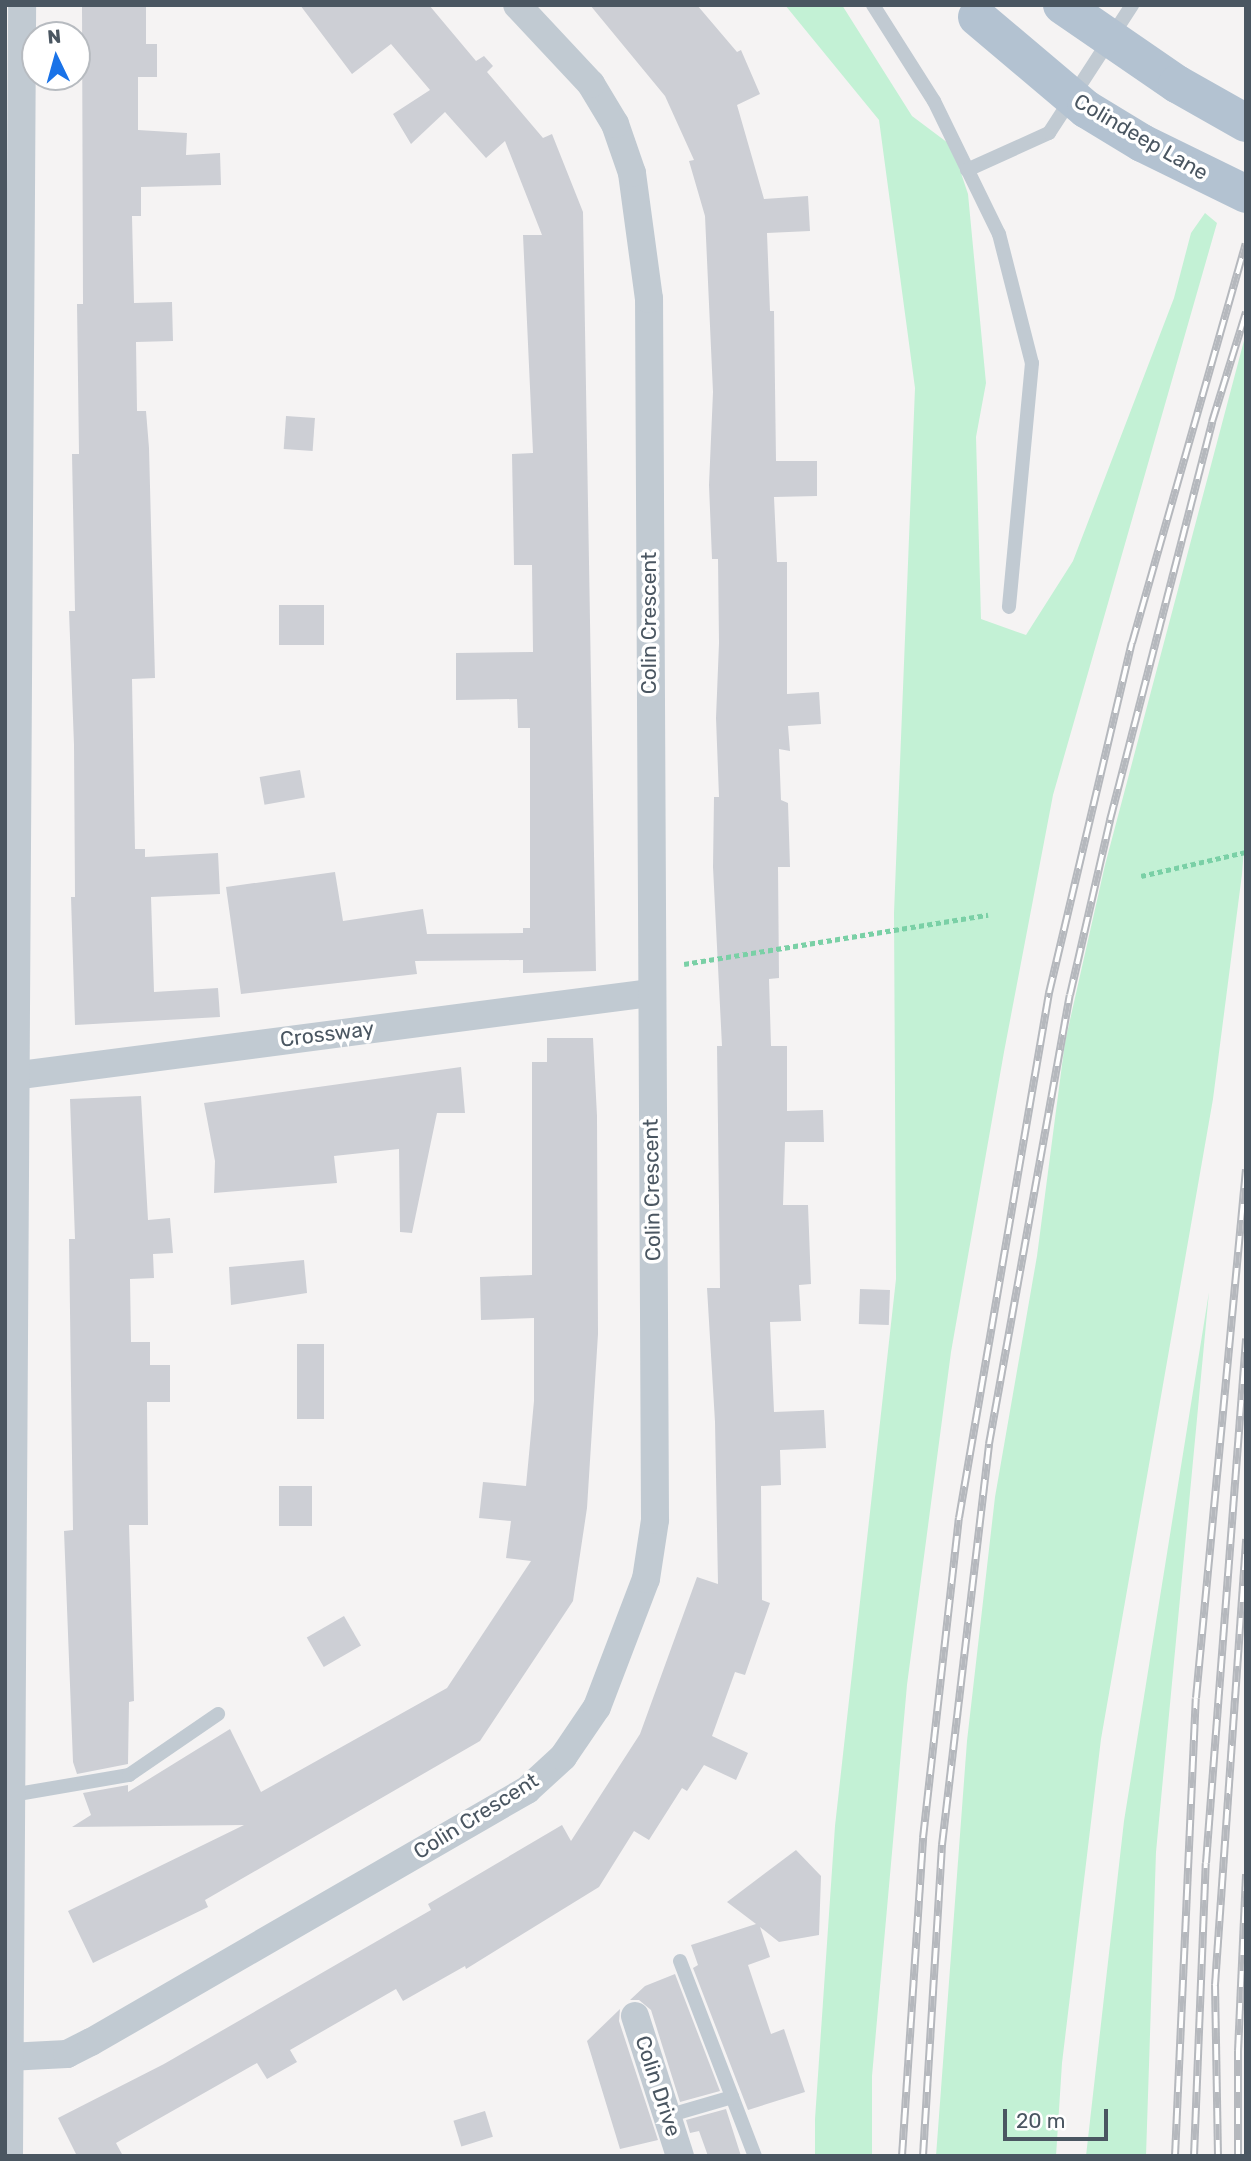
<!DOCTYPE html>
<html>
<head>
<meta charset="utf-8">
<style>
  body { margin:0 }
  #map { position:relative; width:1251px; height:2161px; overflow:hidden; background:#f5f3f3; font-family:Rubik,sans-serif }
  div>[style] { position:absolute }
  .green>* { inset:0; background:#c3f1d5 }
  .building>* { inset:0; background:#cdcfd5; transform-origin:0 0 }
  .path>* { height:4.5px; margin-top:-2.25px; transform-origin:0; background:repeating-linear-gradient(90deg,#7ad0a6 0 5px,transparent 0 8.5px) }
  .lane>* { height:14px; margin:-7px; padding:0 7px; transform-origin:7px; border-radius:7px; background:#c1cad2 }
  .street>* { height:28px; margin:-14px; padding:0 14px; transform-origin:14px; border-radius:14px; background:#c1cad2 }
  .rail>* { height:8px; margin-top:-4px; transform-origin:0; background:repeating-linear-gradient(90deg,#fff 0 16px,#b5b8bd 0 32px); box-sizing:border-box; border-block:2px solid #b5b8bd }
  .primary-bridge>* { height:38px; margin:-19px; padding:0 19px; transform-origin:19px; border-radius:19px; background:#b3c2d1 }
  span { translate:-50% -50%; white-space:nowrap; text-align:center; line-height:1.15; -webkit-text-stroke:7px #fff; paint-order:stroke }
  .street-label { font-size:21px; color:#4a5661 }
  .frame { position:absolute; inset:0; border:7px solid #4a5661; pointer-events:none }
  .north { position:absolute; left:21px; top:21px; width:70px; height:70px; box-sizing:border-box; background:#fff; border:2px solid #b7bbc0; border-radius:50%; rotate:355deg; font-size:19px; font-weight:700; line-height:28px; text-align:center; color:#4a5661 }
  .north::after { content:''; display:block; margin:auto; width:24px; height:32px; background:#1a73e8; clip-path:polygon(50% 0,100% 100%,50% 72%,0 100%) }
  .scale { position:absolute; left:1003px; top:2109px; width:105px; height:32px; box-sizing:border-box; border:4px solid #4a5661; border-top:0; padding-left:9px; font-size:21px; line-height:24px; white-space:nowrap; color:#4a5661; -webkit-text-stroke:5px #fff; paint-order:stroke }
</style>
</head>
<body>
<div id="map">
  <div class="green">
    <i style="clip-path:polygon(785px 5px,842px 5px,912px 116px,952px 146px,968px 194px,986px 383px,976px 437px,981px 619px,1026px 635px,1073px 561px,1174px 298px,1191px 233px,1205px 213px,1217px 223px,1053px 795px,1004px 1052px,951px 1352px,907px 1685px,872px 2076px,872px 2156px,815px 2156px,815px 2119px,835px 1826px,896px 1279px,894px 913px,915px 388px,879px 120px)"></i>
    <i style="clip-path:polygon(1246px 333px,1246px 822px,1242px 874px,1213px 1099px,1101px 1739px,1062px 2063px,1056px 2156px,936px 2156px,967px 1741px,995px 1497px,1037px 1256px,1065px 1042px,1105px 865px)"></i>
    <i style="clip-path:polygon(1209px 1292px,1156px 1852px,1146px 2156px,1086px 2156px,1124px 1821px)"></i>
  </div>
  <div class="building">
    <i style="clip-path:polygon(82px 5px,146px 5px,146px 44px,157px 44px,157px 77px,138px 77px,138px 130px,187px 133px,186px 155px,220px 153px,221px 185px,141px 187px,141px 216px,132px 216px,134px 303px,172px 302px,173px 341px,136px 342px,137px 411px,146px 411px,149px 448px,155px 678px,132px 679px,135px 849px,145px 849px,145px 857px,218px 853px,220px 894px,151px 897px,154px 992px,218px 988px,220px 1017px,75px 1025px,71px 897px,75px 897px,74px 745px,69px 611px,75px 611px,72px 454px,79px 454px,77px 304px,83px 304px)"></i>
    <i style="clip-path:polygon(300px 5px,429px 5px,476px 61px,484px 56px,493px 66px,487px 72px,543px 138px,552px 134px,583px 212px,596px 971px,523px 973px,523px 960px,415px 961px,417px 974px,241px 994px,226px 887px,335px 872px,343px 921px,423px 909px,427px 934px,523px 933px,523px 928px,530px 928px,530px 728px,518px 728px,517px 699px,456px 700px,456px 653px,533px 652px,532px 565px,514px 565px,512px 454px,533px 453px,523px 235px,542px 235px,505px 141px,486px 158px,445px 112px,411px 144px,393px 114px,430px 90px,391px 44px,352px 74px)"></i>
    <i style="clip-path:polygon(590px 5px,697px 5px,737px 52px,741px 50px,760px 94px,737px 105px,764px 199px,808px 196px,810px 231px,767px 233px,770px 311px,774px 311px,776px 461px,817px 461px,817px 496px,774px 497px,777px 562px,787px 562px,787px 694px,819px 692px,821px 724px,788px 726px,790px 751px,779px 749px,781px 800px,788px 803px,790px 867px,778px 867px,779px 978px,769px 979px,771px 1046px,787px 1046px,787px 1111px,823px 1110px,824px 1142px,785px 1142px,783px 1205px,808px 1205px,811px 1284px,799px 1285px,801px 1321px,770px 1322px,774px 1412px,824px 1410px,826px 1448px,780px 1450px,781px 1485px,761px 1486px,762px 1600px,770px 1603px,745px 1675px,735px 1672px,712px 1736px,748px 1753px,736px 1780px,704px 1765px,687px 1791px,682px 1788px,649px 1840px,634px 1831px,599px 1887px,466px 1969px,465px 1966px,403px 2001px,396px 1989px,290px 2050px,297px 2062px,267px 2079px,257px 2063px,116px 2143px,123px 2156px,77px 2156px,58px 2118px,164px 2064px,431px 1910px,428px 1904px,562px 1825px,571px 1841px,640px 1734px,697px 1577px,718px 1584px,715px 1422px,707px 1288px,720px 1288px,717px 1046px,722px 1046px,713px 867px,714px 797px,719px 797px,716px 718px,719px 643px,718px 559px,712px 559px,709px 485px,713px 392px,705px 216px,689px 161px,694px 160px,665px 96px)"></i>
    <i style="left:286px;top:416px;width:29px;height:33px;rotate:4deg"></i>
    <i style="left:279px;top:605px;width:45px;height:40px"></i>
    <i style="left:300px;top:770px;width:28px;height:41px;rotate:80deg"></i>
    <i style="clip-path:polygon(547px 1038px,593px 1038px,597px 1116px,598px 1334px,587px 1508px,573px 1601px,480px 1741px,205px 1900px,208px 1907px,93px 1963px,68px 1911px,244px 1825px,72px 1827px,91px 1815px,83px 1793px,128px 1785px,128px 1792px,230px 1729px,261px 1792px,447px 1688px,531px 1561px,506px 1558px,511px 1521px,479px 1518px,483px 1482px,526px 1486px,534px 1401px,534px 1318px,481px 1320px,480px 1277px,532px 1275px,532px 1062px,547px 1062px)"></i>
    <i style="clip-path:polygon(461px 1067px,465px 1113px,437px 1113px,412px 1233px,400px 1232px,399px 1149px,334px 1156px,337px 1183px,214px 1193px,215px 1161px,204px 1103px)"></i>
    <i style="clip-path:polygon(141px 1096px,148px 1220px,170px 1218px,173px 1253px,153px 1254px,154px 1278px,130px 1279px,131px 1342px,150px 1342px,150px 1365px,170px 1365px,170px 1402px,147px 1402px,148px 1525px,129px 1525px,134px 1701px,129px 1702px,128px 1764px,77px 1774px,73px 1762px,64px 1531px,73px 1530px,69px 1239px,75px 1239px,70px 1099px)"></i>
    <i style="clip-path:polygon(304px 1260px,307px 1293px,231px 1305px,229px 1267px)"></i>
    <i style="left:860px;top:1289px;width:30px;height:35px;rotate:2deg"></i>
    <i style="left:297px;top:1344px;width:27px;height:75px"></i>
    <i style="left:279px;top:1486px;width:33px;height:40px"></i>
    <i style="left:344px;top:1616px;width:34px;height:43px;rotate:60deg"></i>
    <i style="clip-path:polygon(796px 1850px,821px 1876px,819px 1935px,779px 1942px,760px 1927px,770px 1957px,748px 1965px,771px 2034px,784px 2029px,805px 2092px,748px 2110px,693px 1968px,698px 1965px,691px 1945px,756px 1924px,727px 1902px)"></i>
    <i style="clip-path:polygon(675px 1974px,720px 2091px,680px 2102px,651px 2010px,639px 2000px,630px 2000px,645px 1986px)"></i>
    <i style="clip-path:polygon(620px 2009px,619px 2021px,658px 2140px,620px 2149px,587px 2041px)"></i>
    <i style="clip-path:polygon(726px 2109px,741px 2156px,708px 2156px,699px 2131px,690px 2133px,686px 2120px)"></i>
    <i style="left:485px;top:2111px;width:27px;height:33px;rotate:73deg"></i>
  </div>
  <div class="path">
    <i style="left:1141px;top:876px;width:108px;rotate:-12.9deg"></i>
    <i style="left:684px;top:964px;width:308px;rotate:-9.2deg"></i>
  </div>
  <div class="lane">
    <i style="left:873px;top:5px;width:114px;rotate:57.6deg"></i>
    <i style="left:934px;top:101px;width:148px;rotate:64deg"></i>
    <i style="left:999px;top:234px;width:133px;rotate:75.7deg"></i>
    <i style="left:1032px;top:363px;width:245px;rotate:95.4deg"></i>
    <i style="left:967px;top:170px;width:90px;rotate:-24.3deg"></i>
    <i style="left:1049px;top:133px;width:153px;rotate:-57deg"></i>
    <i style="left:12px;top:1795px;width:119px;rotate:-9.7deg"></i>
    <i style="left:129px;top:1775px;width:108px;rotate:-34.4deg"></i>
    <i style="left:680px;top:1961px;width:209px;rotate:69deg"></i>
    <i style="left:667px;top:2116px;width:68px;rotate:-16.3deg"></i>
  </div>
  <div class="street">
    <i style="left:5px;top:1077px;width:650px;rotate:-7.42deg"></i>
    <i style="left:635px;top:2016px;width:147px;rotate:72.2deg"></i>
    <i style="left:8px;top:2057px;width:59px;rotate:-2.9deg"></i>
    <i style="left:67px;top:2054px;width:27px;rotate:-27deg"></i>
    <i style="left:91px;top:2042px;width:504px;rotate:-30.03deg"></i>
    <i style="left:527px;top:1790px;width:49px;rotate:-42.5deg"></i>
    <i style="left:563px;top:1757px;width:60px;rotate:-55.8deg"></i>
    <i style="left:597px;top:1707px;width:137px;rotate:-69.1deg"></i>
    <i style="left:646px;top:1579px;width:60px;rotate:-81.3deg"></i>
    <i style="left:655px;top:1520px;width:1221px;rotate:-90.28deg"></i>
    <i style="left:649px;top:299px;width:127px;rotate:-97.7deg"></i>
    <i style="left:632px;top:173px;width:52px;rotate:-109.1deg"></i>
    <i style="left:615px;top:124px;width:47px;rotate:-121deg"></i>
    <i style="left:591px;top:84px;width:108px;rotate:-133.1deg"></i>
    <i style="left:9px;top:2156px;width:2151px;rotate:-89.65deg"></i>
  </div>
  <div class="rail">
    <i style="left:902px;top:2156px;width:319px;rotate:-86.2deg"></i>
    <i style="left:923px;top:1838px;width:322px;rotate:-83.6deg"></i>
    <i style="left:959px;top:1518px;width:533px;rotate:-80.27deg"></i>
    <i style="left:1049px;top:993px;width:360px;rotate:-76.7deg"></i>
    <i style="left:1132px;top:643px;width:415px;rotate:-74.1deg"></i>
    <i style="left:923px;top:2156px;width:312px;rotate:-86.5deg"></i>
    <i style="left:942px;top:1845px;width:404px;rotate:-83.3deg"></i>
    <i style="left:989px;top:1444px;width:456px;rotate:-79.8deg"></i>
    <i style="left:1070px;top:995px;width:180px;rotate:-77.1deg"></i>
    <i style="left:1110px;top:820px;width:411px;rotate:-75.6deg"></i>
    <i style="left:1212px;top:422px;width:115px;rotate:-72.8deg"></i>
    <i style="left:1175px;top:2156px;width:458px;rotate:-87.4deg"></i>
    <i style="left:1196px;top:1698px;width:531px;rotate:-84.6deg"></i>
    <i style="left:1194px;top:2156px;width:293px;rotate:-87.7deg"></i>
    <i style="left:1206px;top:1863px;width:526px;rotate:-85.63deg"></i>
    <i style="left:1218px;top:2156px;width:171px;rotate:-91deg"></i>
    <i style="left:1215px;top:1985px;width:447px;rotate:-86deg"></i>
    <i style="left:1238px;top:2156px;width:105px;rotate:-90deg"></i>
    <i style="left:1238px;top:2051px;width:177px;rotate:-87.4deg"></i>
  </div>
  <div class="primary-bridge">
    <i style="left:1062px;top:5px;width:140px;rotate:34.5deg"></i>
    <i style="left:1177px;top:84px;width:79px;rotate:29.5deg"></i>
    <i style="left:977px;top:17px;width:143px;rotate:40.2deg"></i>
    <i style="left:1086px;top:109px;width:66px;rotate:31.3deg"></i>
    <i style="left:1142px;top:143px;width:116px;rotate:26.1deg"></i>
  </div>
  <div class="street-label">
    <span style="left:1141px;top:137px;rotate:30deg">Colindeep Lane</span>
    <span style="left:649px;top:623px;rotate:-90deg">Colin Crescent</span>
    <span style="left:327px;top:1034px;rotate:-7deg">Crossway</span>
    <span style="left:652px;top:1190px;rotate:-91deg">Colin Crescent</span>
    <span style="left:476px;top:1816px;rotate:-32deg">Colin Crescent</span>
    <span style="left:658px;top:2086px;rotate:72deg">Colin Drive</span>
  </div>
  <div class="frame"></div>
  <div class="north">N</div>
  <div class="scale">20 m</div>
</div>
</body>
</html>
